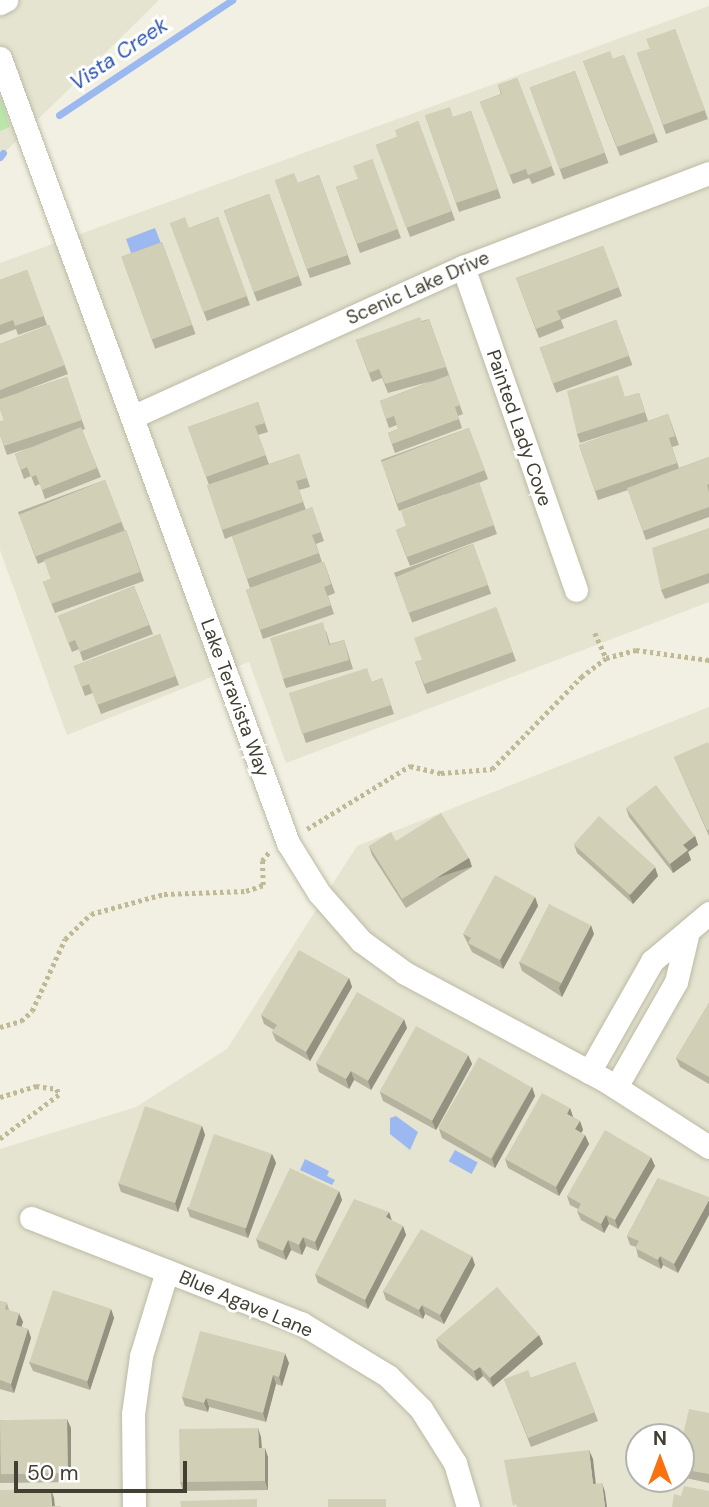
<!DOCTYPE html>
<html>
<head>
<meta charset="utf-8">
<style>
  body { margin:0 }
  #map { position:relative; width:709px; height:1507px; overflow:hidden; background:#f1f0e2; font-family:"DM Sans",sans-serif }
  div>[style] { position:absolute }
  .residential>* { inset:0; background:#e5e4d0 }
  .green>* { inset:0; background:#bbe6a9 }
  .water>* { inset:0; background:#9cb8f0; transform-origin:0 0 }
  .stream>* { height:7px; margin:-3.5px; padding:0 3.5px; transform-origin:3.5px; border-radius:3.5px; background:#9cb8f0 }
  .path>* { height:4.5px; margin-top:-2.25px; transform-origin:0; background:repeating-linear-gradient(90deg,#beba96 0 3.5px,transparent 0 7px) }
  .roads { filter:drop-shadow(0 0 2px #bcbaa5) drop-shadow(0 0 2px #bcbaa5) }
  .minor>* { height:23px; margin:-11.5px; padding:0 11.5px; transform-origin:11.5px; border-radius:11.5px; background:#fff }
  .wall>* { inset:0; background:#b5b29d; transform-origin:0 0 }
  .shaded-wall>* { inset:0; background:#939180; transform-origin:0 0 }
  .building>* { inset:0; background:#d2cfb7; transform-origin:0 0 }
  span { translate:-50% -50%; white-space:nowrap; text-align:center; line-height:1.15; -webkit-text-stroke:6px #fff; paint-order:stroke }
  .street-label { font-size:19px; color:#424032 }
  .water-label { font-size:21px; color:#2c55ae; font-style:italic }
  .north { position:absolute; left:625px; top:1423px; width:70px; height:70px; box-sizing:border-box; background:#fff; border:2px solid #b3b3ad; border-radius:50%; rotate:0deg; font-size:19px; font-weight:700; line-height:28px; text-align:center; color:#424032 }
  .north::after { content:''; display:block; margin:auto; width:24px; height:32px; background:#fb700f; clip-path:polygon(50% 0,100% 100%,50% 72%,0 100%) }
  .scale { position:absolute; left:14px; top:1461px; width:173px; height:32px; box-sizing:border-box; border:4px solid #424032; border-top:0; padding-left:9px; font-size:21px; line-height:24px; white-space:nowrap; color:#424032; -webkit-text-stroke:5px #fff; paint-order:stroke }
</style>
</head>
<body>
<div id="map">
  <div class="residential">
    <i style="clip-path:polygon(0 0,159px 0,0 157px)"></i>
    <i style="clip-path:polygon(709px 6px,709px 602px,286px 763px,249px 662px,67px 735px,0 550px,0 263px)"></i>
    <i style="clip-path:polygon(evenodd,709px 707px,709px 1507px,0 1507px,0 1149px,136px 1107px,227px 1049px,357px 846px,709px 707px,639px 1437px,681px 1437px,681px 1479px,639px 1479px,639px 1437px)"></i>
  </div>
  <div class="green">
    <i style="clip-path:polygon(0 96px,10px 127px,0 131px)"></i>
  </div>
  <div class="water">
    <i style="clip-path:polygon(155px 228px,162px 246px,131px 253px,126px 239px)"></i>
    <i style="clip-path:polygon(396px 1116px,418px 1132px,410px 1150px,390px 1134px,390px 1118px)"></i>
    <i style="left:455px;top:1150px;width:26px;height:13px;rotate:29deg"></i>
    <i style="clip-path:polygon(305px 1159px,329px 1171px,327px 1176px,335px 1180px,332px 1185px,300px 1170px)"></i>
  </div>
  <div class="stream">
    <i style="left:59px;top:115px;width:208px;rotate:-33.6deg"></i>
    <i style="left:0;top:157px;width:5px;rotate:-53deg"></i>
  </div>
  <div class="path">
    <i style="left:595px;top:633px;width:27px;rotate:66deg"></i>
    <i style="left:307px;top:829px;width:121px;rotate:-31.5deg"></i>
    <i style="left:410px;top:766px;width:32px;rotate:13deg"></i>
    <i style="left:441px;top:773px;width:51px;rotate:-4.5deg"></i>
    <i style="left:492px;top:769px;width:128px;rotate:-45.9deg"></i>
    <i style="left:581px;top:677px;width:31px;rotate:-37deg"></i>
    <i style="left:606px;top:658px;width:31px;rotate:-15deg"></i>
    <i style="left:636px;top:650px;width:74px;rotate:7.8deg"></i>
    <i style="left:0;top:1027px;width:22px;rotate:-16deg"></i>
    <i style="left:21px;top:1021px;width:15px;rotate:-42deg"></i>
    <i style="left:32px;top:1011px;width:79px;rotate:-65.4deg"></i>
    <i style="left:65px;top:939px;width:36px;rotate:-44deg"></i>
    <i style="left:91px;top:914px;width:76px;rotate:-15.3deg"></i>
    <i style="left:164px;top:894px;width:82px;rotate:-2.1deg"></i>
    <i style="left:246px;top:891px;width:18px;rotate:-19deg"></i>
    <i style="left:263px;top:885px;width:24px;rotate:-92deg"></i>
    <i style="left:262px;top:861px;width:11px;rotate:-52deg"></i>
    <i style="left:0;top:1097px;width:38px;rotate:-17deg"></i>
    <i style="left:36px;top:1086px;width:21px;rotate:8deg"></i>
    <i style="left:57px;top:1089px;width:6px;rotate:72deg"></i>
    <i style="left:59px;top:1095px;width:74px;rotate:143.3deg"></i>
  </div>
  <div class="roads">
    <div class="minor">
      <i style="left:0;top:3px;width:7px;rotate:-27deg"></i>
      <i style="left:0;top:58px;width:836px;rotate:69.85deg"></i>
      <i style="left:288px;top:843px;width:59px;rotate:58.2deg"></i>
      <i style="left:319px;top:893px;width:64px;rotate:48.8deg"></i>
      <i style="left:361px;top:941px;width:54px;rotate:36deg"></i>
      <i style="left:405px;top:973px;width:225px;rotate:28.2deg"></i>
      <i style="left:603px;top:1079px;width:126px;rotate:32.7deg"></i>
      <i style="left:463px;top:267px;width:342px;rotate:70.7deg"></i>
      <i style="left:132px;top:417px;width:363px;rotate:-24.4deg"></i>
      <i style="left:463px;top:267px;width:263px;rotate:-20.9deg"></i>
      <i style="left:589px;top:1072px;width:128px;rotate:-60.4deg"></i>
      <i style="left:652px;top:961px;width:75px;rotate:-40.1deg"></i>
      <i style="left:616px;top:1087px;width:121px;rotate:-60.3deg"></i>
      <i style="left:676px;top:982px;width:47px;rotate:-76.6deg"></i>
      <i style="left:31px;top:1218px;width:290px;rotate:21.3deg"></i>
      <i style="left:301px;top:1323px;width:102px;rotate:31.3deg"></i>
      <i style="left:388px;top:1376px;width:47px;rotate:45deg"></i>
      <i style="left:421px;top:1409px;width:64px;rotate:57.8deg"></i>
      <i style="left:455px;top:1463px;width:46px;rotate:73.5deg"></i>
      <i style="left:134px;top:1507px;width:93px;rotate:-90.6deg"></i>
      <i style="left:133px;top:1414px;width:59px;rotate:-82.1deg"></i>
      <i style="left:141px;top:1356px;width:89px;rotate:-73deg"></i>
    </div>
  </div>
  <div class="wall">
    <i style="clip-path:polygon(675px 29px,708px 119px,666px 134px,637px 53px,650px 49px)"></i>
    <i style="clip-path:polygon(624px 55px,658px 142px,620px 156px,583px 61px,613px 59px)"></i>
    <i style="left:575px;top:71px;width:98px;height:48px;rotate:70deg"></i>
    <i style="clip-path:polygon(517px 78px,555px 175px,532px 184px,529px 178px,513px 184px,480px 102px,501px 94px,498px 85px)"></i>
    <i style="clip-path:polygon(471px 111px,501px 198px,459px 212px,425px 115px,453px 117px)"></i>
    <i style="clip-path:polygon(418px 121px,455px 220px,410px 237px,376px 145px,397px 137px)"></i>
    <i style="clip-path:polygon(372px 159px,401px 238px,360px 253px,336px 187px,358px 179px)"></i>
    <i style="clip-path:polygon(319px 175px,351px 264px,310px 278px,275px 180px,298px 183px)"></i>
    <i style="left:269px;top:194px;width:97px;height:48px;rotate:70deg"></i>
    <i style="clip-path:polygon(218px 217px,250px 305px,207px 321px,170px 223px,189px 228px)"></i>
    <i style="left:162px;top:242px;width:98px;height:43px;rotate:70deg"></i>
    <i style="clip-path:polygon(603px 246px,622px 296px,561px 320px,564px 328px,539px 338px,516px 278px)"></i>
    <i style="clip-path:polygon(27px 270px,47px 325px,18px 335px,16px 329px,0 335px,0 280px)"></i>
    <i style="clip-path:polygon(429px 319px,463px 414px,458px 416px,462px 428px,395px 453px,388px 433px,398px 429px,397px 425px,389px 428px,380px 401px,432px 381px,388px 393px,382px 378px,372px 382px,356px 340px)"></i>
    <i style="left:616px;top:320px;width:48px;height:81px;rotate:70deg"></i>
    <i style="clip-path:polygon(49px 325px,68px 374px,15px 394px,67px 377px,85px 429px,82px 430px,101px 477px,45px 499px,40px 484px,35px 486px,31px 476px,24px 479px,15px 454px,32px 447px,7px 455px,0 435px,4px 420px,0 409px,0 344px)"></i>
    <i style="clip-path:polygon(639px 393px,648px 421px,668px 414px,679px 445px,672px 447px,679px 468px,709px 457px,709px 517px,646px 540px,628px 490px,598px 500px,579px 445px,645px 422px,580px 443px,577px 434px,625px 397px)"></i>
    <i style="clip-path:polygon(258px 402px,268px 432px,258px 435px,269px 464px,299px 454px,310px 487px,299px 490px,306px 510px,312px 507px,324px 541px,316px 544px,322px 562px,250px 588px,232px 536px,225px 539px,207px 485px,209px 485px,188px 427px)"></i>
    <i style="clip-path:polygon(469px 428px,488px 479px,479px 483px,497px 534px,410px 566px,396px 530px,406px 526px,446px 494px,399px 511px,381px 460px)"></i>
    <i style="clip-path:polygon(105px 480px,125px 531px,126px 530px,144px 581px,55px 613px,43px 582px,51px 579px,45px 561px,38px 564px,18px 512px)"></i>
    <i style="clip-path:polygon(709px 528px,709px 583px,665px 599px,661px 590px)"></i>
    <i style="left:473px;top:544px;width:53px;height:84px;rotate:70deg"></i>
    <i style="clip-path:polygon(324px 562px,335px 593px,328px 596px,334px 614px,263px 639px,246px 590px)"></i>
    <i style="clip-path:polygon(134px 586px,153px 634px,83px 661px,79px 649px,72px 652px,58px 616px)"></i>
    <i style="clip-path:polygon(496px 607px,516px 661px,427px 694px,415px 662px,422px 660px)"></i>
    <i style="clip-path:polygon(326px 631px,330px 644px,344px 640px,353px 669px,286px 688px,283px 679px)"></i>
    <i style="clip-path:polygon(160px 634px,179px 685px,101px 714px,93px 693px,85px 696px,74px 666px)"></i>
    <i style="clip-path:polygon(382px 678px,394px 714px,306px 743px,289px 693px,372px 682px)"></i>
    <i style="clip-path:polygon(709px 745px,709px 836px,674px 757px)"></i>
    <i style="clip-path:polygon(626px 808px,695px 836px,698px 845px,688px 852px,691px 860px,673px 873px,629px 817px)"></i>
    <i style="clip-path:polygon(396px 841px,469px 858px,472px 867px,406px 908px,372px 855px,369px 846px)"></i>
    <i style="clip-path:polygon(574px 844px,658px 876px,633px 904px,577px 853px)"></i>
    <i style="clip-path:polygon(535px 897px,538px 906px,503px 969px,472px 952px,463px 934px)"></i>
    <i style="clip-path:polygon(594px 934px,562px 997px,522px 971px,519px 962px)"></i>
    <i style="clip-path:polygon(349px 978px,352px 987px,310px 1061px,276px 1041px,272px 1032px,274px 1030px,264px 1024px,261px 1015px)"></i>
    <i style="clip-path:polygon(709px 1003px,709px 1084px,680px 1067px,676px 1058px)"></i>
    <i style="clip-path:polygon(407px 1028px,371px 1090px,354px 1080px,349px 1089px,319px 1072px,316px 1063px)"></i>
    <i style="clip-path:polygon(468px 1055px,472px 1064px,436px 1130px,383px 1101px,380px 1092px)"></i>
    <i style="clip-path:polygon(532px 1087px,535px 1096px,495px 1168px,442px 1138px,439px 1129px)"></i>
    <i style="clip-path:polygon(570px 1108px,573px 1117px,580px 1121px,583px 1130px,581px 1133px,585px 1135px,589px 1144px,559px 1196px,508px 1168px,505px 1159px)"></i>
    <i style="clip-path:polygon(202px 1126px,205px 1135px,178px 1212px,121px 1192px,118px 1183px)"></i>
    <i style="clip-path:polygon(272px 1154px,276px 1163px,248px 1238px,190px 1217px,187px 1208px)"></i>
    <i style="clip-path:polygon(655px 1166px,618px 1229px,609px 1224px,604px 1233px,581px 1220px,577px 1211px,578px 1209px,570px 1205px,567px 1196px)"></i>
    <i style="clip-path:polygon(658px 1178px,678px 1273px,663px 1265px,661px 1269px,638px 1257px,636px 1247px,630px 1245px,627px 1236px)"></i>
    <i style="clip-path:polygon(339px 1191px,342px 1200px,318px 1251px,306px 1246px,302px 1255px,291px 1250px,286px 1260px,259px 1248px,256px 1239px)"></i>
    <i style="clip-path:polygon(389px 1212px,392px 1221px,403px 1226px,406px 1235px,368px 1309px,318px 1283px,315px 1274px)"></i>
    <i style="clip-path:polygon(475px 1265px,444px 1324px,425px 1314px,423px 1319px,386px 1300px,383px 1291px)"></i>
    <i style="clip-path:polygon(0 1301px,7px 1303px,9px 1310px,23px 1322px,21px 1327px,28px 1329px,31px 1338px,14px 1393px,0 1389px)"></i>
    <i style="clip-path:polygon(111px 1309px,114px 1318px,90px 1390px,33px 1371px,29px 1362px)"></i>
    <i style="clip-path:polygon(539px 1335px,543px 1344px,493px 1387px,483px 1376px,477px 1381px,439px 1348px,436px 1339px)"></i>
    <i style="clip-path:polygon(575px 1362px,598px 1421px,531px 1447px,504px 1379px,531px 1378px)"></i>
    <i style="clip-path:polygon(289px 1363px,282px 1386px,276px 1384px,266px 1422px,209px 1407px,208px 1412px,185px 1406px,182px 1397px)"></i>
    <i style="clip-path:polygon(709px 1413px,709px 1483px,681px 1477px,681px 1443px)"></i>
    <i style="clip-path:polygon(0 1420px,71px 1428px,71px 1482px,0 1483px)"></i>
    <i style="clip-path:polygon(261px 1437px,262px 1448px,268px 1457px,268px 1490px,183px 1491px,180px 1482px)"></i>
  </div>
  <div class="shaded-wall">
    <i style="clip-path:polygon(695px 836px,698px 845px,688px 852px,691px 860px,673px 873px,670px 864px,683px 845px)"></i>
    <i style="left:469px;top:858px;width:9px;height:79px;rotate:72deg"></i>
    <i style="clip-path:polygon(655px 867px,658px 876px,633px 904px,629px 895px)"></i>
    <i style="clip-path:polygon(535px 897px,538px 906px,503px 969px,500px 960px)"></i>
    <i style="clip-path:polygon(591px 925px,594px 934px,562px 997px,559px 988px)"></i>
    <i style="clip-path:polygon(349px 978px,352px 987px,310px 1061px,306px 1052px)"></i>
    <i style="clip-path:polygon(404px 1019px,407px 1028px,371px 1090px,368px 1081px)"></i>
    <i style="clip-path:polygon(468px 1055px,472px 1064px,436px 1130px,432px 1121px)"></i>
    <i style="clip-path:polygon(351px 1071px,354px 1080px,349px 1089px,346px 1079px)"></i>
    <i style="clip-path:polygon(532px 1087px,535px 1096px,495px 1168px,492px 1159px)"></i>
    <i style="clip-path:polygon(570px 1108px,573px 1117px,567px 1114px)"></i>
    <i style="clip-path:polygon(580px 1121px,583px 1130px,578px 1138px,575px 1129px)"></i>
    <i style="clip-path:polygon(202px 1126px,205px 1135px,178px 1212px,175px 1203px)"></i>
    <i style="clip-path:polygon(585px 1135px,589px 1144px,559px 1196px,556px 1187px)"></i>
    <i style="clip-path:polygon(272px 1154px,276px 1163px,248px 1238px,245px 1229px)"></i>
    <i style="clip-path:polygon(651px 1157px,655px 1166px,618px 1229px,615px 1220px)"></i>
    <i style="clip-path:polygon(339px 1191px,342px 1200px,318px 1251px,315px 1242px)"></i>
    <i style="clip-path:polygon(709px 1200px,709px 1215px,678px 1273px,674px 1264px)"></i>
    <i style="clip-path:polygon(389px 1212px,392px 1221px,386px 1217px)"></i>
    <i style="clip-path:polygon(606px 1215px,609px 1224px,604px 1233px,601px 1224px)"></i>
    <i style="clip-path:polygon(403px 1226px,406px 1235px,368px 1309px,365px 1300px)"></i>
    <i style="clip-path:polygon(303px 1237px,306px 1246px,302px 1255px,299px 1245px)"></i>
    <i style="clip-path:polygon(288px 1240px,291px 1250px,286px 1260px,283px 1251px)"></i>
    <i style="clip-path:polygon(472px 1256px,475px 1265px,444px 1324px,440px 1315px)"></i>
    <i style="clip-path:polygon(660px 1256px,663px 1265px,661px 1269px,658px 1260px)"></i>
    <i style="clip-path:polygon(422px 1305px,425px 1314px,423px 1319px,419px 1310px)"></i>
    <i style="clip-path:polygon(111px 1309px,114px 1318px,90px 1390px,87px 1381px)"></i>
    <i style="clip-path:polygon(19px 1313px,23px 1322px,19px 1334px,16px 1325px)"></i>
    <i style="clip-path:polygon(28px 1329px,31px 1338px,14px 1393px,11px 1384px)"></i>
    <i style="clip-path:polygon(539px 1335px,543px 1344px,493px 1387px,490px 1378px)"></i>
    <i style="clip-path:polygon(285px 1353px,289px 1363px,282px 1386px,279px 1377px)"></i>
    <i style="clip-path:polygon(480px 1367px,483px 1376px,477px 1381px,474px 1371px)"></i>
    <i style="clip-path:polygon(273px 1375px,276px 1384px,266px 1422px,263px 1413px)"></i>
    <i style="clip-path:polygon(206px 1398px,209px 1407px,208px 1412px,204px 1403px)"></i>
    <i style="clip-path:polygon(67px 1419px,71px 1428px,71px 1482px,68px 1473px)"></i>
    <i style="clip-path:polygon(258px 1428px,261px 1437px,262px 1457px,259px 1448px)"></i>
    <i style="clip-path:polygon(265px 1448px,268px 1457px,268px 1490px,265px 1481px)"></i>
    <i style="clip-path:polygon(589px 1450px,593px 1459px,597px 1494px,593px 1484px)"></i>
    <i style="clip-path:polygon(602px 1483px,605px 1492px,607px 1507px,605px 1507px)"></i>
    <i style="clip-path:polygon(51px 1489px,54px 1498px,55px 1507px,52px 1507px)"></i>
  </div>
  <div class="building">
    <i style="clip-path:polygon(675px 29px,705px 110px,663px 125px,637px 53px,650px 49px,646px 39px)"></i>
    <i style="clip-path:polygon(610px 51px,613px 59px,624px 55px,655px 133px,617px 147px,583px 61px)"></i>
    <i style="left:575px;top:71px;width:87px;height:48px;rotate:70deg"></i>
    <i style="clip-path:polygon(517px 78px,552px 166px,528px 175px,526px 169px,509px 175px,480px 102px,502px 94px,498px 85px)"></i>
    <i style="clip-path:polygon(450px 107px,453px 117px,471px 111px,498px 189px,456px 203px,425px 115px)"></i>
    <i style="clip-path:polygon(418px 121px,452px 211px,406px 228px,376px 145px,397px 137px,395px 130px)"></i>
    <i style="clip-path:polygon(372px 159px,398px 229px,357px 244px,336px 187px,358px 179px,353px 166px)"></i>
    <i style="clip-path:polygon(294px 173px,298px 183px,319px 175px,348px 255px,307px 269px,275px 180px)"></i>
    <i style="left:269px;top:194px;width:87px;height:48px;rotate:70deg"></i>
    <i style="clip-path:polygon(185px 217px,189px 228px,218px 217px,247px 296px,203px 312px,170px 223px)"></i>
    <i style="left:162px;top:242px;width:88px;height:43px;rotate:70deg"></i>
    <i style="clip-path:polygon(603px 246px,619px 287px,557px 311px,561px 319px,536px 329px,516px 278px)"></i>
    <i style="clip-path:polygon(27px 270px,44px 316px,15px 326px,13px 320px,0 325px,0 280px)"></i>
    <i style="clip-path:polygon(420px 317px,422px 322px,429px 319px,446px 367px,385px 384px,379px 369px,369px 373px,356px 340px)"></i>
    <i style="left:616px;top:320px;width:38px;height:81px;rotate:70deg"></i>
    <i style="clip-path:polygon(49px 325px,65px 365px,0 390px,0 344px)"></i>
    <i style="clip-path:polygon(449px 375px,460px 405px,455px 407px,459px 419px,392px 444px,388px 433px,398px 429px,394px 416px,386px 419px,380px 401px)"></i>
    <i style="clip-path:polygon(618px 375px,625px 397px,639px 393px,645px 412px,577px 434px,567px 391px)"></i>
    <i style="clip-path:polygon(67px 377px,82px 420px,4px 446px,0 435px,0 421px,4px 420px,0 409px,0 399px)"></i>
    <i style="clip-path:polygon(258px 402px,265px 423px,255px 426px,266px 455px,206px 477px,188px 427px)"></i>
    <i style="clip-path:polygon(668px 414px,675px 436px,669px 438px,677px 463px,595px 491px,579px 445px)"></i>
    <i style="clip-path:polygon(81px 427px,97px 468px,42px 490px,36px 475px,31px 477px,27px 467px,21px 470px,15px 454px)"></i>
    <i style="left:469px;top:428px;width:45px;height:94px;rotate:69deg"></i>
    <i style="clip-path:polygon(299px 454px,307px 478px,296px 481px,303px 502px,222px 530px,207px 485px)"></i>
    <i style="clip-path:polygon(709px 457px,709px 484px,707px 485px,709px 492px,709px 507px,643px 531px,627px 488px)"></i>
    <i style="left:105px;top:480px;width:45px;height:93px;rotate:68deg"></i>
    <i style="clip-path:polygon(479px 482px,494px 525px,407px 557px,396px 530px,406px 526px,401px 511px)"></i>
    <i style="clip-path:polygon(312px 507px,321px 532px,312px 535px,319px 553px,247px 579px,232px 536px)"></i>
    <i style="clip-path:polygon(709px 528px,709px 573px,661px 590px,652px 548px)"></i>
    <i style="clip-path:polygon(126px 530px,140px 572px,51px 604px,43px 582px,51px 579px,44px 560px)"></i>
    <i style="clip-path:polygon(473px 544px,488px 585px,408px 613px,396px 577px)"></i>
    <i style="clip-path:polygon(324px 562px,331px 584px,324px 587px,331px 605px,260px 630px,246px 590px)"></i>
    <i style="clip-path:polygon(134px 586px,149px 625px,80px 652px,75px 640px,68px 643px,58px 616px)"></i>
    <i style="clip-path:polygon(496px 607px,513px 652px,424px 684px,415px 662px,422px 660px,414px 638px)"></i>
    <i style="clip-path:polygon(323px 622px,329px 645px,344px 640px,349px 660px,283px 679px,270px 638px)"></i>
    <i style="clip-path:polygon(160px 634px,176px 676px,97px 705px,89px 684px,81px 687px,74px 666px)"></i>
    <i style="clip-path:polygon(367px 668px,372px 682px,382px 678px,391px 705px,302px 734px,289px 693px)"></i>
    <i style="clip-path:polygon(708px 742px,709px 745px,709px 830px,707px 830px,674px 757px)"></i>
    <i style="clip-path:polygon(656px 785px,695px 836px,683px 845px,688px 850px,670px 864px,626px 808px)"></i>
    <i style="clip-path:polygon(441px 813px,469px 858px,402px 899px,369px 846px,391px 832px,396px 841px)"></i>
    <i style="left:599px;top:816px;width:76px;height:38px;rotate:42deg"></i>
    <i style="clip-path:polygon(495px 875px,535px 897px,500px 960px,468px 943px,471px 938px,463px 934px)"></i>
    <i style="left:549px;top:904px;width:47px;height:65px;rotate:27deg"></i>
    <i style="clip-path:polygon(299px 950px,349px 978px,306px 1052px,272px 1032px,277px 1025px,261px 1015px)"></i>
    <i style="clip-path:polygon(357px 992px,404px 1019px,368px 1081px,351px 1071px,346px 1079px,316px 1063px)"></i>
    <i style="clip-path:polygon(709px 1003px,709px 1077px,676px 1058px)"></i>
    <i style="left:416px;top:1026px;width:60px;height:75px;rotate:29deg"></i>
    <i style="left:479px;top:1057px;width:61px;height:82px;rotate:30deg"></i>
    <i style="clip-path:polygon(542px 1093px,570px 1108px,567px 1114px,580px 1121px,575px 1129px,585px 1135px,556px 1187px,505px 1159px)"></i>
    <i style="left:145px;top:1106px;width:60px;height:82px;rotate:19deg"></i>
    <i style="clip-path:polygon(605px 1130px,651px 1157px,615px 1220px,606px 1215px,601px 1224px,577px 1211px,581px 1204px,567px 1196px)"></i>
    <i style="left:214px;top:1134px;width:61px;height:79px;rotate:19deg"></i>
    <i style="clip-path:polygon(290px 1168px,339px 1191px,315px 1242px,303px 1237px,299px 1245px,288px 1240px,283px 1251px,256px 1239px)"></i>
    <i style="clip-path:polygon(658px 1178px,709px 1197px,709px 1200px,674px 1264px,660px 1256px,658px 1260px,635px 1248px,639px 1241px,627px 1236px)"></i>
    <i style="clip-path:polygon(354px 1199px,389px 1212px,386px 1217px,403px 1226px,365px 1300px,315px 1274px)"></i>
    <i style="clip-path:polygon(421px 1229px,472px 1256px,440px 1315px,422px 1305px,419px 1310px,383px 1291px)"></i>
    <i style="clip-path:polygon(497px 1287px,539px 1335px,490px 1378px,480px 1367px,474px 1371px,436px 1339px)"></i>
    <i style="left:53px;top:1290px;width:61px;height:76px;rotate:18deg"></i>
    <i style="clip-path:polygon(0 1301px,7px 1303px,5px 1309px,19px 1313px,16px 1325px,28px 1329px,11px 1384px,0 1380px)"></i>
    <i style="clip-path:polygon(200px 1331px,285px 1353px,279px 1377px,273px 1375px,263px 1413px,206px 1398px,204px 1403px,182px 1397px)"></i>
    <i style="clip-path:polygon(575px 1362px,595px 1412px,528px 1438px,504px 1379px,528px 1370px,531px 1378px)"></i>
    <i style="clip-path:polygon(689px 1409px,709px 1413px,709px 1474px,681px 1469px,681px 1443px)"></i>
    <i style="left:67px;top:1419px;width:54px;height:67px;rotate:89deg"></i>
    <i style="clip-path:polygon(258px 1428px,259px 1448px,265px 1448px,265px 1481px,180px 1482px,179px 1429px)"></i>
    <i style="clip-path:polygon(589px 1450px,593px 1484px,602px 1483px,605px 1507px,517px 1507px,516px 1504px,513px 1506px,504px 1460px)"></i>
    <i style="clip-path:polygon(684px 1486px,709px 1491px,709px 1507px,672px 1507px,674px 1494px,681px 1496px)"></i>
    <i style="clip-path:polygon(51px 1489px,51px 1506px,61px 1506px,61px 1507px,0 1507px,0 1490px)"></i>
    <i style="clip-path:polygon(257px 1499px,257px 1507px,181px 1507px,180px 1501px)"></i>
    <i style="left:328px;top:1499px;width:58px;height:8px"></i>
  </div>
  <div class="street-label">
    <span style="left:418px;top:288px;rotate:-24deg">Scenic Lake Drive</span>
    <span style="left:519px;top:428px;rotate:71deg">Painted Lady Cove</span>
    <span style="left:235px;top:698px;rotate:70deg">Lake Teravista Way</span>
    <span style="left:246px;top:1304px;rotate:23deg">Blue Agave Lane</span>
  </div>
  <div class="water-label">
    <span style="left:119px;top:54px;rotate:-34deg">Vista Creek</span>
  </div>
  <div class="north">N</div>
  <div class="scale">50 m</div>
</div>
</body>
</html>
